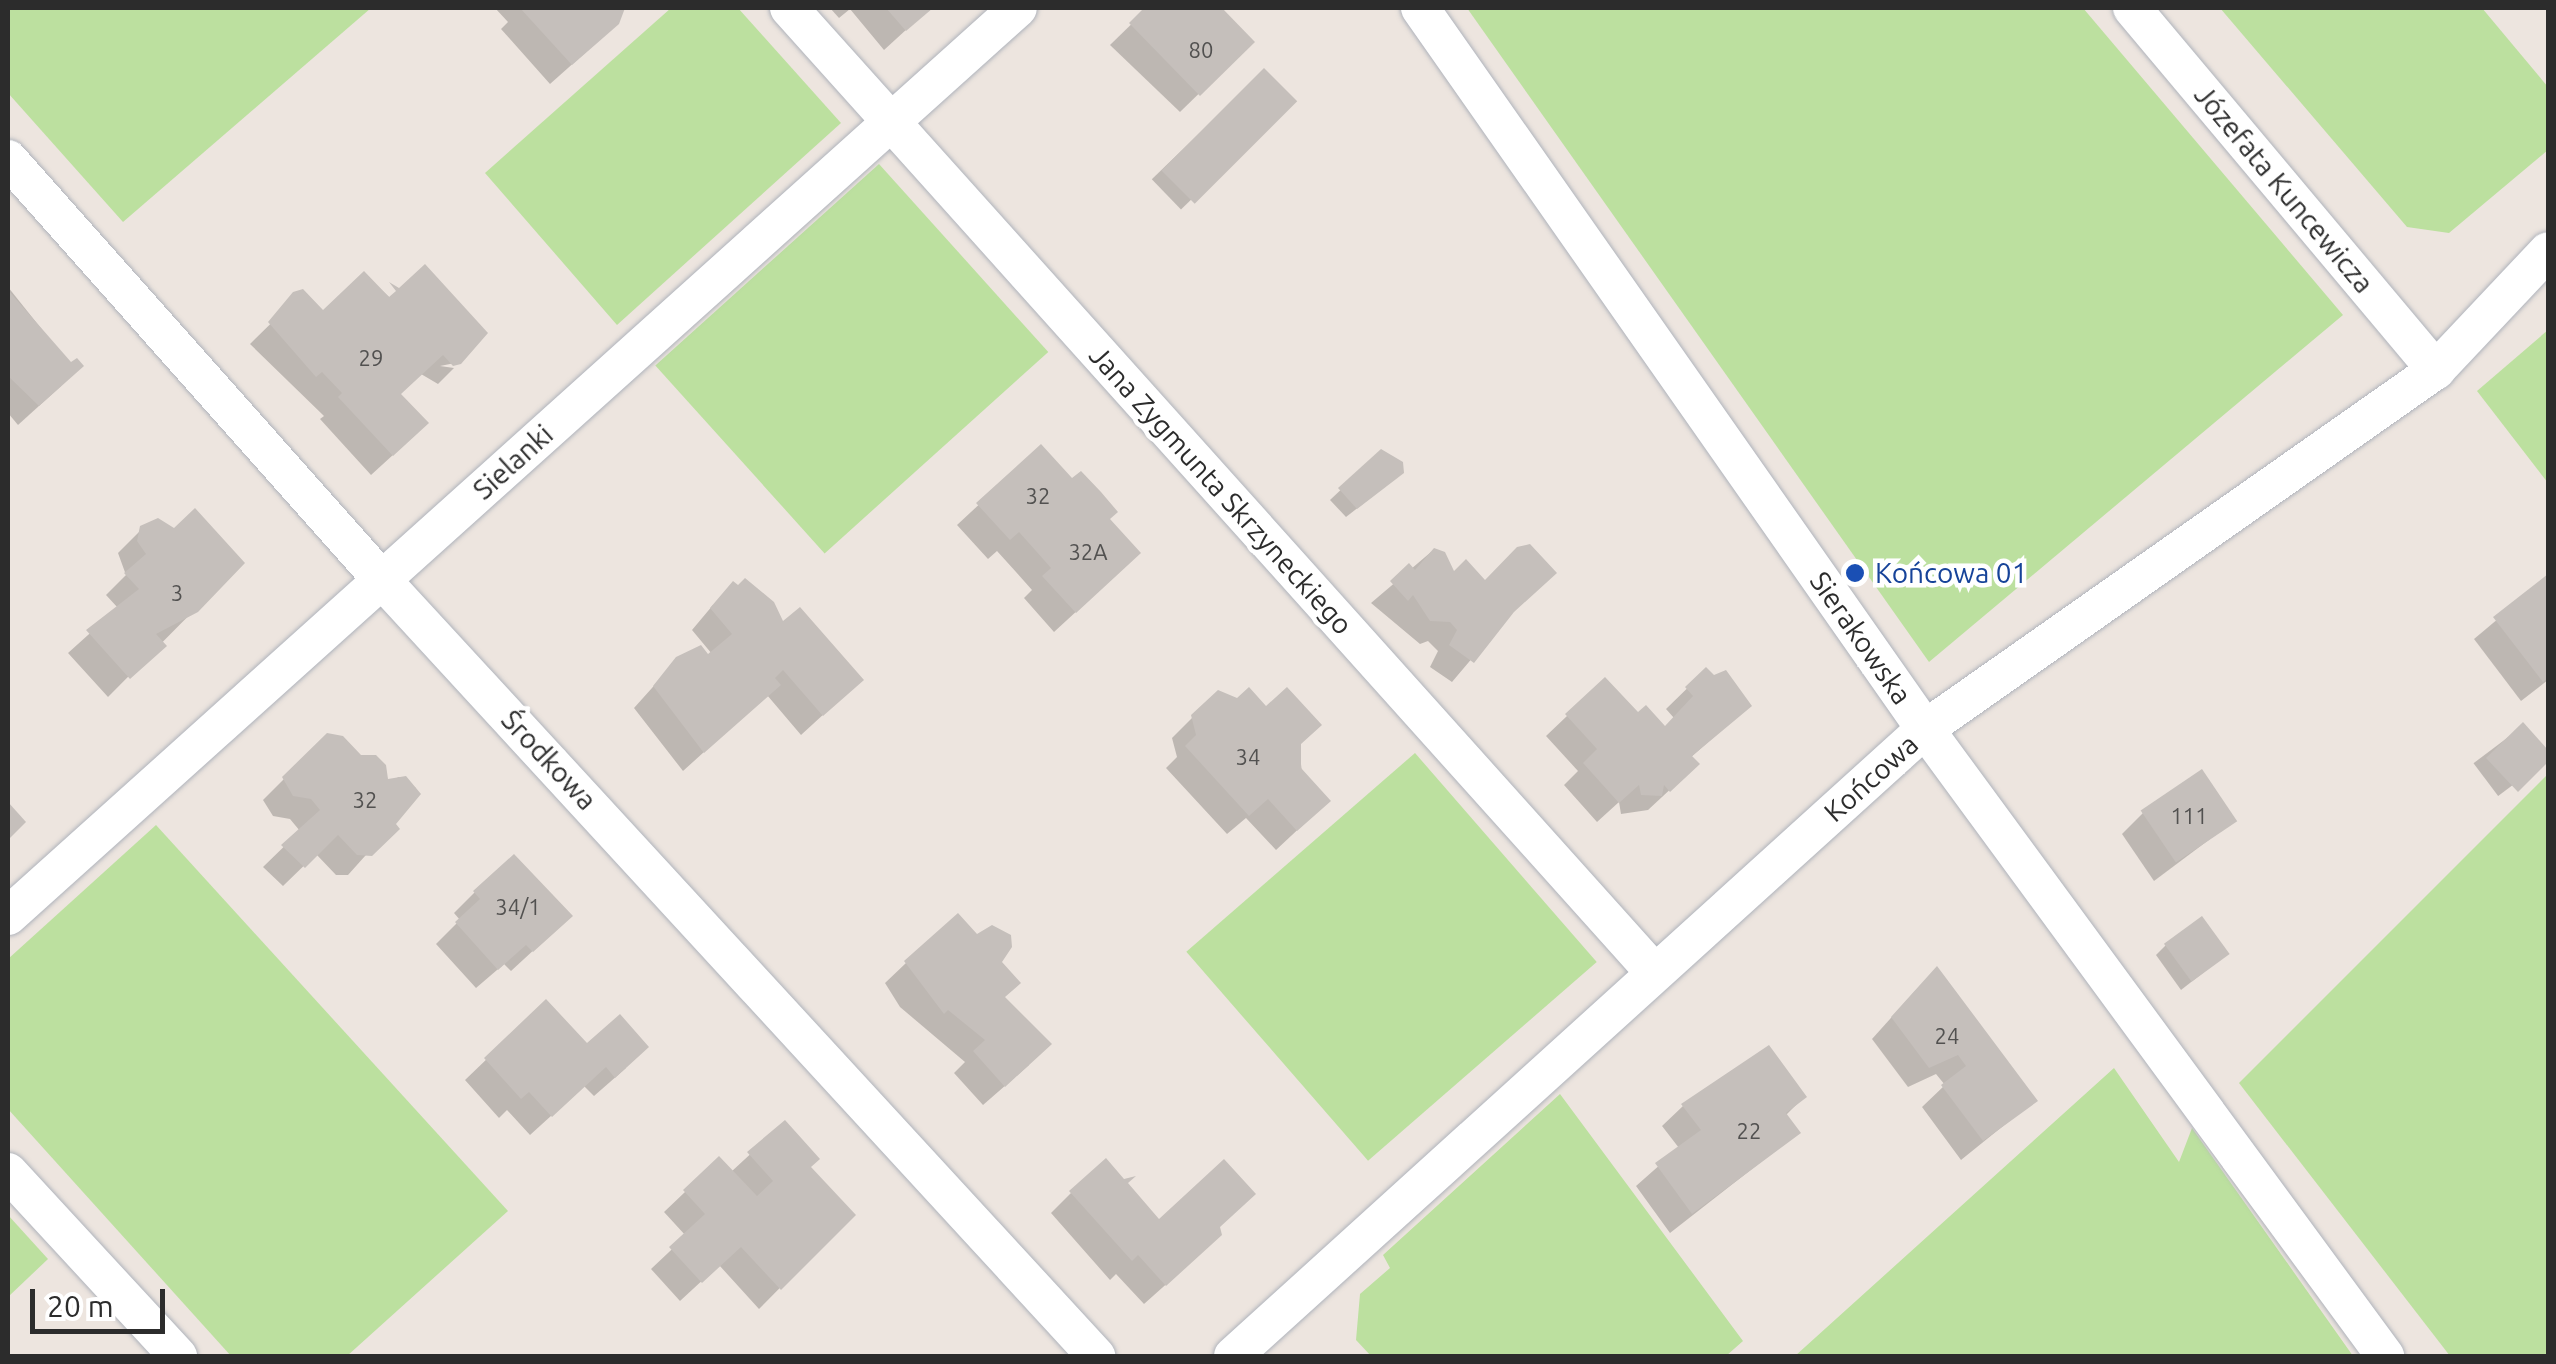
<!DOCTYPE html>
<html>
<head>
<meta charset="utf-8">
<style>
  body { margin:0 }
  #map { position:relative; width:2556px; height:1364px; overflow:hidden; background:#ede5df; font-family:Ubuntu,sans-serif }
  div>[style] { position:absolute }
  .green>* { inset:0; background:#bce09f; transform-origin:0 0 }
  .shadow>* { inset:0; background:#0003; transform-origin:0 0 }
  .building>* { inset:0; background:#c5bfbb; transform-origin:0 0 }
  .roads { filter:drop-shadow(0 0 2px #afb3bb) drop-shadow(0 0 2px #afb3bb) }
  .minor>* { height:38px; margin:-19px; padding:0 19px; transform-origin:19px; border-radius:19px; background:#fff }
  .dots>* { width:28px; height:28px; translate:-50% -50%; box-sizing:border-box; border:5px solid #fff; border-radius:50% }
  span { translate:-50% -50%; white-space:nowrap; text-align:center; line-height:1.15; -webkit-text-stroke:9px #fff; paint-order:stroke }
  .number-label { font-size:22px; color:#525150 }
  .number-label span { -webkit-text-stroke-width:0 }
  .street-label { font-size:28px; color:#2c2c2c }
  .transit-label { font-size:28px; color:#164399 }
  .left { translate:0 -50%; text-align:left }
  .frame { position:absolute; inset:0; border:10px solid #2c2c2c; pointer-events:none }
  .scale { position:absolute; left:30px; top:1289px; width:135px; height:45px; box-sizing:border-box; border:5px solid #2c2c2c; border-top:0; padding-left:12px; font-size:30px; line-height:35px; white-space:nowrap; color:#2c2c2c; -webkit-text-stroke:8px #fff; paint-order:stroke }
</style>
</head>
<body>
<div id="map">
  <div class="green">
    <i style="clip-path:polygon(8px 8px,371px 8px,123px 222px,8px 93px)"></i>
    <i style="clip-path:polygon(671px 8px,738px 8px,841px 123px,617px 325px,485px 173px)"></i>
    <i style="clip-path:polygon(1467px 8px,2083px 8px,2343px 315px,1929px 662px)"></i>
    <i style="clip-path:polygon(2220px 8px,2482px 8px,2548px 87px,2548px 150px,2449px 233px,2407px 227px)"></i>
    <i style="left:879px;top:164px;width:253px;height:301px;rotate:48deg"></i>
    <i style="clip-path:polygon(2548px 330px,2548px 483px,2477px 391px)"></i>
    <i style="left:1415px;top:753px;width:277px;height:303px;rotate:49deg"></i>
    <i style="clip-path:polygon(2548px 774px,2548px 1356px,2450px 1356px,2239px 1083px)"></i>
    <i style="clip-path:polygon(156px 825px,508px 1211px,347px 1356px,231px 1356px,8px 1109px,8px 959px)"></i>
    <i style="clip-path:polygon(2114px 1068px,2179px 1162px,2192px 1128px,2353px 1356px,1795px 1356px)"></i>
    <i style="clip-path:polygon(1560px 1094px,1743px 1341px,1726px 1356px,1371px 1356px,1356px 1340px,1360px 1294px,1390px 1268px,1383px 1255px)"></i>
    <i style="clip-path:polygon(8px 1215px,48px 1259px,8px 1297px)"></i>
  </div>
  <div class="shadow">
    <i style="clip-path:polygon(495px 8px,622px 8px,595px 44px,550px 84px,501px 29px,508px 22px)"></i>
    <i style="clip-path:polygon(830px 8px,930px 8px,884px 50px,850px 9px,839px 18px)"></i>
    <i style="clip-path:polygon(1148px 8px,1219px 8px,1252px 42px,1180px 112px,1110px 45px)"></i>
    <i style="left:1264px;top:71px;width:42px;height:156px;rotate:46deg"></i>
    <i style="clip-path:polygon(364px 274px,460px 362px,440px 366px,454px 368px,438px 384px,421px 374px,399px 395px,405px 444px,371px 475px,320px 419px,324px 416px,250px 344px,303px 292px,322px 313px)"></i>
    <i style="clip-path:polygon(8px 287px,71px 366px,61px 386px,18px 425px,8px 413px)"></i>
    <i style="clip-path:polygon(1041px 447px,1107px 520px,1117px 574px,1054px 632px,1024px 598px,1032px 590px,1016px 572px,997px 551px,988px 559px,957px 525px)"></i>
    <i style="clip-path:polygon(1381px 452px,1391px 482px,1346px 517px,1330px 500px)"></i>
    <i style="clip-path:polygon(139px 532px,241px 563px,108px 697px,68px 653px,118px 608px,106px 595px,126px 575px,118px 553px)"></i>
    <i style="clip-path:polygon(1431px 552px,1507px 617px,1452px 682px,1430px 667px,1438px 651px,1428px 641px,1420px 644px,1371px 603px)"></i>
    <i style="clip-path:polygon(2548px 577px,2548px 680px,2521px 701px,2474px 639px)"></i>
    <i style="clip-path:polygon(713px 605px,782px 625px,861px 680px,801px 735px,767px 695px,683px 771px,634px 708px,678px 659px,712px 654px,692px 630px)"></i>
    <i style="clip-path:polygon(1706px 670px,1749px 706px,1690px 758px,1676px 784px,1648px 810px,1621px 814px,1619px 802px,1597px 822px,1564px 785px,1578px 771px,1546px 736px,1567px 716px,1637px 716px,1664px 729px,1674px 718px,1666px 709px)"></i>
    <i style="clip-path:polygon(1193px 717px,1299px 745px,1307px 821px,1276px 850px,1246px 818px,1227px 834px,1166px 768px,1177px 757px,1172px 738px)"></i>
    <i style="left:2523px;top:726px;width:41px;height:62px;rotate:53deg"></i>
    <i style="clip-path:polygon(328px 735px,386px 783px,399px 777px,416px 788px,417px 798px,348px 875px,336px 875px,316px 854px,283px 886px,263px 867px,300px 831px,290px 819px,273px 816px,263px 800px)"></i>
    <i style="clip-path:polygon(2143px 813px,2234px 821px,2154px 881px,2122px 834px)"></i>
    <i style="clip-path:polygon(475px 892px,549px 936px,511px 971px,504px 964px,476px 988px,436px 944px,460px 920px,454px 913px)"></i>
    <i style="clip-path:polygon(2166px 945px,2227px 954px,2181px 990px,2156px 955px)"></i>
    <i style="clip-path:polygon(999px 962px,1002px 998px,1029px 1065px,983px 1105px,954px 1073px,965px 1062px,900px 1007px,885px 983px,906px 963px)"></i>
    <i style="clip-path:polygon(1917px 989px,2034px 1101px,1961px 1160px,1922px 1107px,1945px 1085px,1936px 1074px,1908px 1087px,1872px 1039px)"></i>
    <i style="clip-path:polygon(546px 1002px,587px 1047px,626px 1068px,594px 1096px,584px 1086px,530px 1135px,507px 1110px,499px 1118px,465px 1080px)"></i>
    <i style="clip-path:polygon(1804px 1097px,1785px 1116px,1798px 1133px,1670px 1233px,1636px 1186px,1679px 1148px,1662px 1126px,1683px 1106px)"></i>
    <i style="clip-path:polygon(784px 1123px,808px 1168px,852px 1215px,759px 1309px,719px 1265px,680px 1301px,651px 1269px,686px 1236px,664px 1212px,685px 1192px,731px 1172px)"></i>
    <i style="clip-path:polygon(1071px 1193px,1159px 1222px,1217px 1227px,1199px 1255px,1144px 1304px,1116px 1274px,1110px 1280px,1051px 1213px)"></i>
  </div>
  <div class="building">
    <i style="clip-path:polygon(520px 8px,625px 8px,619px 24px,572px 65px)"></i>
    <i style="clip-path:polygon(886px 8px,933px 8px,906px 31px)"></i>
    <i style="clip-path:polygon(1144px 8px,1222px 8px,1255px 42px,1200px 96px,1129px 23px)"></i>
    <i style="left:1264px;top:68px;width:47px;height:145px;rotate:45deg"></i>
    <i style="clip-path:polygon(425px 264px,488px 333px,461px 364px,453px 366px,443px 355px,401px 394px,429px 423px,393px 456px,338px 397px,342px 393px,322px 372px,316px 377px,268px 322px,293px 292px,303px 289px,323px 310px,364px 271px,389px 297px,396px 291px,389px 282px,399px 288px)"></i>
    <i style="clip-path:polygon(8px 290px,71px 362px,77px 358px,84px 366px,39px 406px,8px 376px)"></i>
    <i style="clip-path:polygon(1041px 444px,1072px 478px,1081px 471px,1101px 492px,1118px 512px,1110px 519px,1141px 553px,1076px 613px,1042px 576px,1051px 568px,1036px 551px,1019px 532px,1010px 540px,976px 503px)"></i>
    <i style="clip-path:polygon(1381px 449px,1403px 462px,1404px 473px,1357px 509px,1338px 488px)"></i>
    <i style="clip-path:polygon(195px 508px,245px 563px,198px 612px,156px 634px,167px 646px,130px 679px,86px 630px,139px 589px,124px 573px,146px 554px,137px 541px,140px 526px,158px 518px,174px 528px)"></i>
    <i style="clip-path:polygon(1530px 544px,1557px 573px,1514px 612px,1474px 663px,1449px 645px,1457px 630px,1450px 622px,1430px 621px,1413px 595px,1408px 601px,1390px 581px,1409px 563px,1415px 570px,1434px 548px,1445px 552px,1454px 571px,1466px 559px,1485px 580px,1517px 547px)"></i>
    <i style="clip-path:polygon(2548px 574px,2548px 678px,2543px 682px,2493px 617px)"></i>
    <i style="clip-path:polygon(745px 578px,774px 602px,783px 621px,800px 607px,864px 680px,823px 716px,783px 670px,775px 678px,781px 685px,704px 753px,653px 686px,676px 657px,701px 645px,708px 654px,732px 634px,710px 608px,733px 581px,738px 585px)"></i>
    <i style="clip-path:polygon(1706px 667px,1714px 675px,1726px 670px,1752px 706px,1692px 756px,1700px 764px,1670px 792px,1664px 785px,1662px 796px,1641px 795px,1639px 785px,1619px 803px,1583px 763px,1597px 749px,1565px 714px,1605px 677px,1638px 712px,1646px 705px,1665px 726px,1693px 696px,1685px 687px)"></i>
    <i style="clip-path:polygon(1249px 687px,1266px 706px,1287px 687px,1322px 725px,1301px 744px,1301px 768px,1331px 801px,1297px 831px,1268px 799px,1249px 816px,1185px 746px,1196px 735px,1191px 715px,1218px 690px,1237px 698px)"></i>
    <i style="clip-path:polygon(2523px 722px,2548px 750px,2548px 762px,2518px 792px,2486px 758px)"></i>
    <i style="clip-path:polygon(327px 733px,343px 736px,361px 755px,376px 755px,386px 765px,388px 779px,406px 776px,421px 794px,396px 824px,400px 829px,372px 856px,357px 855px,338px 835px,305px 868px,281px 845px,320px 810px,311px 799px,293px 796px,282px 777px)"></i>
    <i style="left:2202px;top:769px;width:63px;height:74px;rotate:56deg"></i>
    <i style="clip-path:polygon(8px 802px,26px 822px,8px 840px)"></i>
    <i style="clip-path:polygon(514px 854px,573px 916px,533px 952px,526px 945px,498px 970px,455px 922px,480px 899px,473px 891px)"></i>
    <i style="clip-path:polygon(958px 913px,977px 934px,992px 925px,1011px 935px,1012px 947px,1002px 962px,1021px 983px,1005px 997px,1052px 1044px,1005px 1087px,973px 1051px,985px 1040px,948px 1010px,944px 1014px,904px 961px)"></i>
    <i style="left:2202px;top:916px;width:47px;height:47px;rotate:54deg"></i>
    <i style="clip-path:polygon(1937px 966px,2038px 1101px,1983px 1141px,1941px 1085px,1966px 1066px,1958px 1055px,1929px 1068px,1891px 1017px)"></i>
    <i style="clip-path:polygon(546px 999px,587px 1043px,620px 1014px,649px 1047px,615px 1078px,606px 1067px,552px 1117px,529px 1092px,521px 1099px,484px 1058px)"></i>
    <i style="clip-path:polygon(1769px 1045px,1807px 1097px,1786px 1113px,1801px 1133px,1692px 1214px,1655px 1163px,1701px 1130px,1681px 1104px)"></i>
    <i style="clip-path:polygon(785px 1120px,820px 1159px,811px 1167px,856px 1215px,781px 1290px,741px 1247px,702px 1283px,669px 1247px,705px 1214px,683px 1190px,719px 1156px,757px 1196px,773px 1181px,747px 1152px)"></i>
    <i style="clip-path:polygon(1106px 1158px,1124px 1179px,1136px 1176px,1128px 1183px,1159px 1219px,1224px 1159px,1256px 1194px,1220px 1227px,1222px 1235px,1166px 1286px,1138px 1255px,1132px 1261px,1069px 1191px)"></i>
  </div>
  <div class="roads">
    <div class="minor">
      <i style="left:789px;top:8px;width:1295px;rotate:48.1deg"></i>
      <i style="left:1420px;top:8px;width:880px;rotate:54.99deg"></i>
      <i style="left:1925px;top:729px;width:778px;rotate:53.73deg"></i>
      <i style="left:2132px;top:8px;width:473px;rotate:50deg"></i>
      <i style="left:8px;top:159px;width:563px;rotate:48.38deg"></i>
      <i style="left:382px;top:580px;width:1055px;rotate:47.38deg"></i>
      <i style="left:8px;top:916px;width:1358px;rotate:-41.96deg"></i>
      <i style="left:8px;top:1172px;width:251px;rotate:47.3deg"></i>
      <i style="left:1233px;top:1356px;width:934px;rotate:-42.18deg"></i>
      <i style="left:1925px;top:729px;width:625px;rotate:-35.09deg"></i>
      <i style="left:2436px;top:370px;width:163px;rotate:-46.7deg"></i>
    </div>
  </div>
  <div class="dots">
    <i style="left:1855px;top:573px;background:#1a4fb4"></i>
  </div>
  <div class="number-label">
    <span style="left:1201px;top:50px">80</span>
    <span style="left:371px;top:358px">29</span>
    <span style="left:1038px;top:496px">32</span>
    <span style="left:1088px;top:552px">32A</span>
    <span style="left:177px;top:593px">3</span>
    <span style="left:1248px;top:757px">34</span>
    <span style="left:365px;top:800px">32</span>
    <span style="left:2189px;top:816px">111</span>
    <span style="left:518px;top:907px">34/1</span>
    <span style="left:1947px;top:1036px">24</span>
    <span style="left:1749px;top:1131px">22</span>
  </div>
  <div class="street-label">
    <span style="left:2284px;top:189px;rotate:50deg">Józefata Kuncewicza</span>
    <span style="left:513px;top:462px;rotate:-42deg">Sielanki</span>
    <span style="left:1221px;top:490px;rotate:48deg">Jana Zygmunta Skrzyneckiego</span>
    <span style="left:1861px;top:638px;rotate:55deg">Sierakowska</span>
    <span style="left:549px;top:760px;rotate:47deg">Środkowa</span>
    <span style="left:1871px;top:778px;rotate:-42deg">Końcowa</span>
  </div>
  <div class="transit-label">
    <span class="left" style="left:1875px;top:573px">Końcowa 01</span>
  </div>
  <div class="frame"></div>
  <div class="scale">20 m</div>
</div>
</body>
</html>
